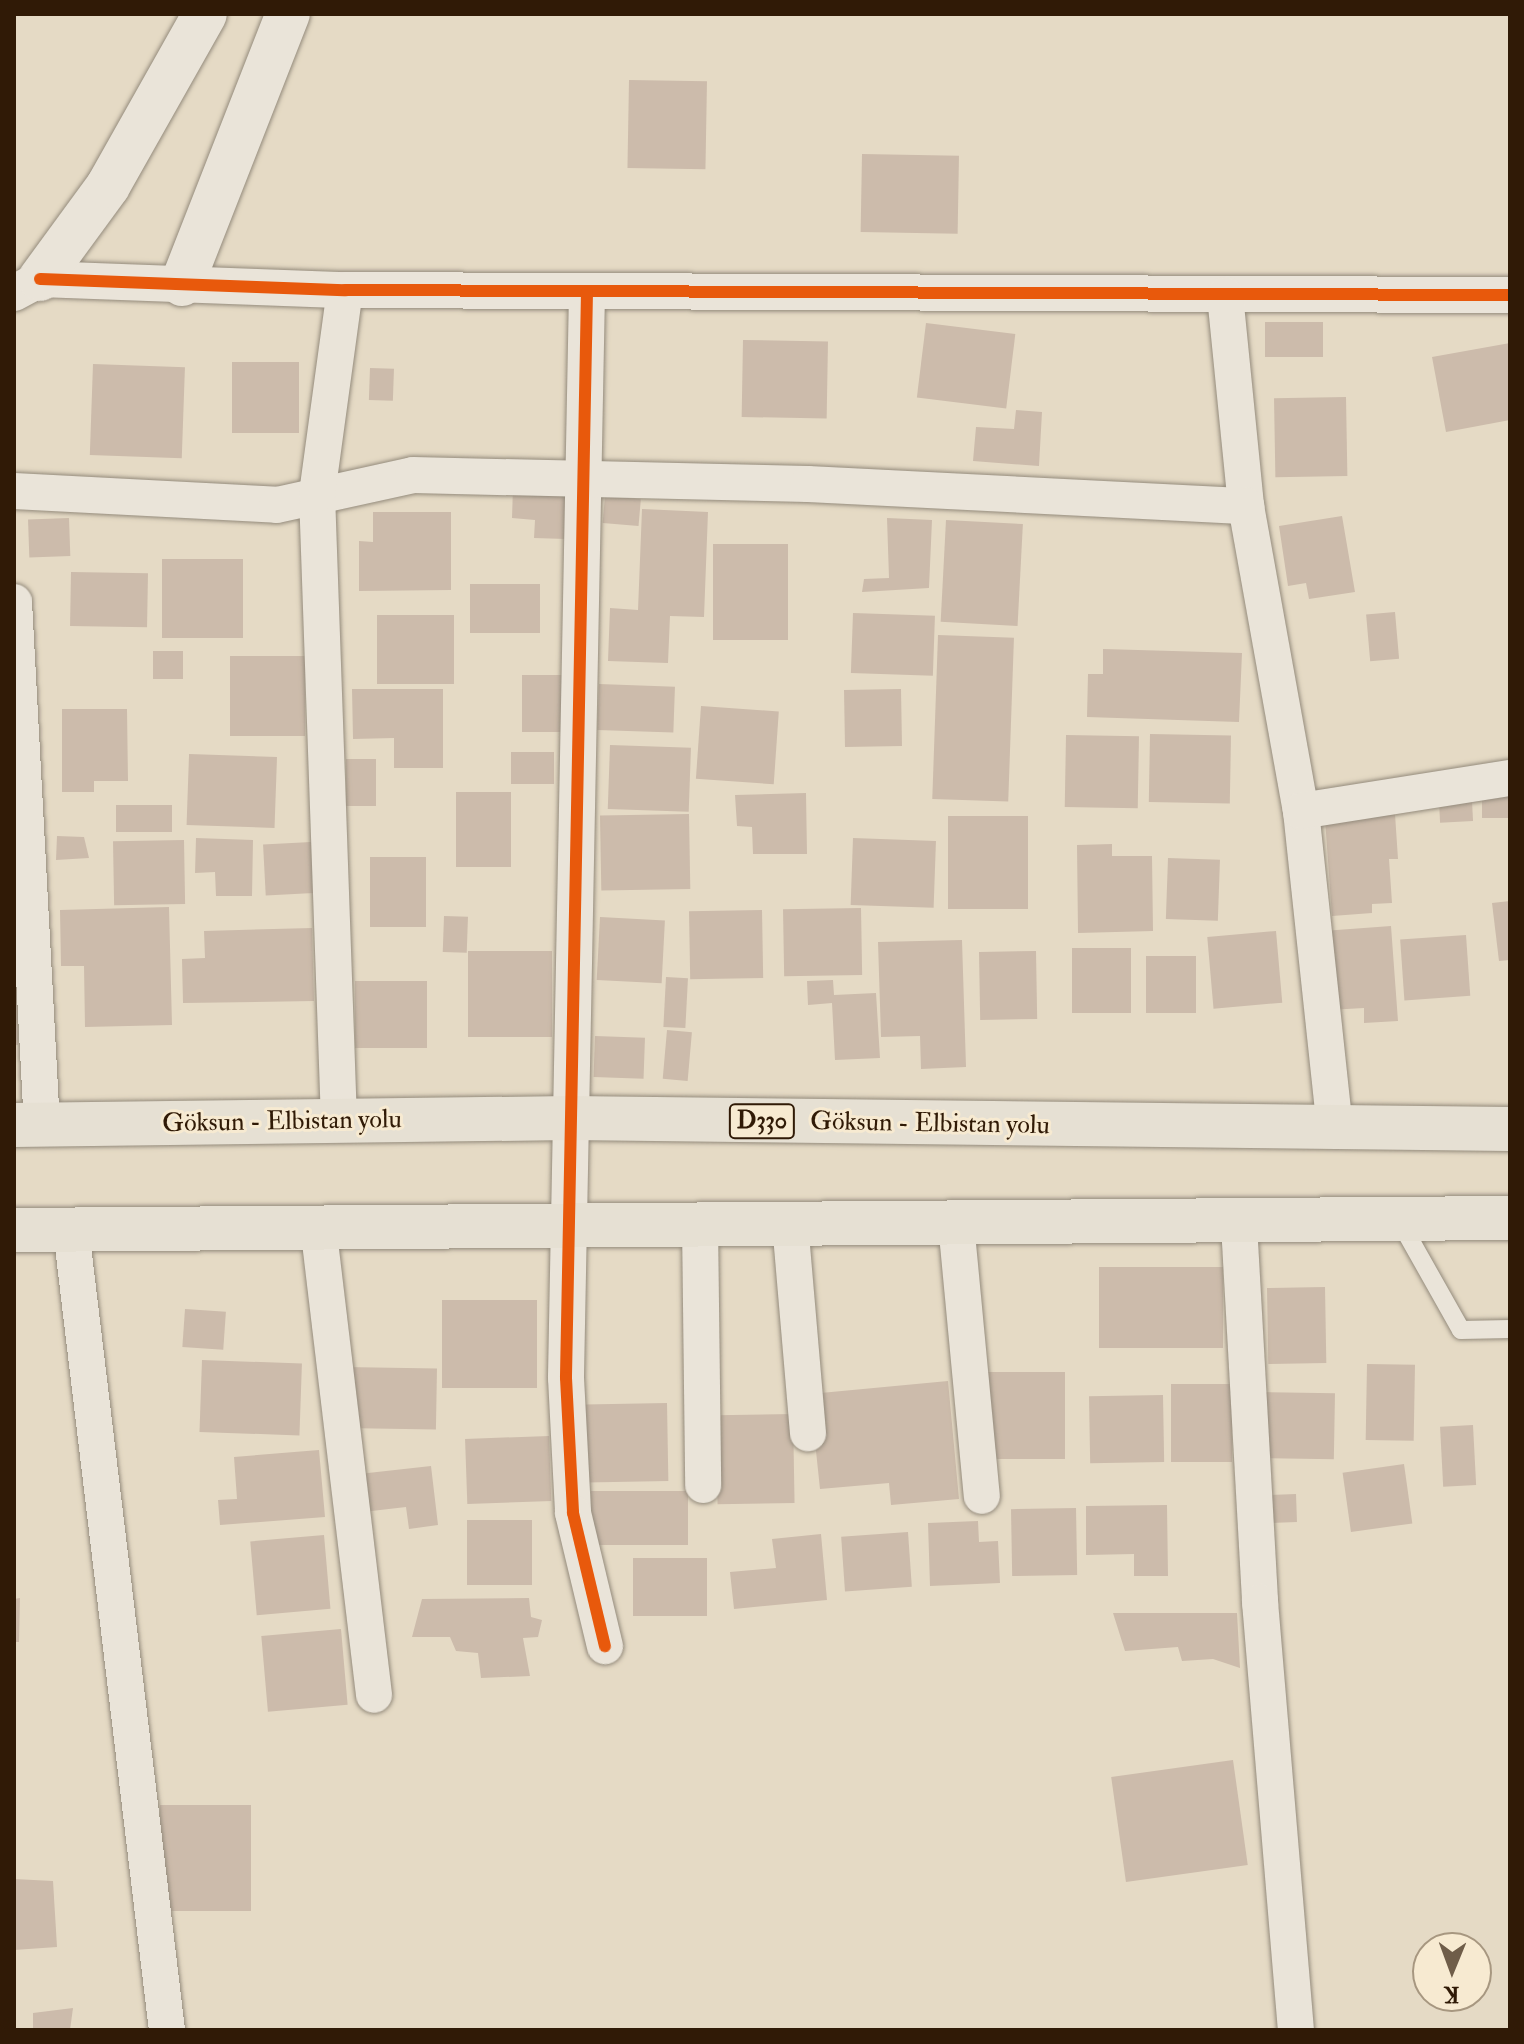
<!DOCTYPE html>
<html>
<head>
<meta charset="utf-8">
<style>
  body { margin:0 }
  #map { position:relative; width:1524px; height:2044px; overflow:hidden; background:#e5dac5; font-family:"IM FELL Double Pica",serif }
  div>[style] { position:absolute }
  .building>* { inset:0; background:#ccbbab; transform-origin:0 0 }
  .roads { filter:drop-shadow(0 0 2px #948b7c) drop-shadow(0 0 2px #948b7c) }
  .service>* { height:18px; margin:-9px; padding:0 9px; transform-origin:9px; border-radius:9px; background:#eae4d9 }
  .minor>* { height:36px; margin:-18px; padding:0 18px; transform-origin:18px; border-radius:18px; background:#eae4d9 }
  .tertiary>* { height:44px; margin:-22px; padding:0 22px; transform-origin:22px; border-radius:22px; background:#eae4d9 }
  .trunk>* { height:44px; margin:-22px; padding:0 22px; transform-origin:22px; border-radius:22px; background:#e6e0d3 }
  .cycleway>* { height:12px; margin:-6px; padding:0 6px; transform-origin:6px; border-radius:6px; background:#e8590c }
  span { translate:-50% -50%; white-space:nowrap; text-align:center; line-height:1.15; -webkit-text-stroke:6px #f7ead1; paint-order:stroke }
  .shield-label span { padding:2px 6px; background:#f7ead1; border:2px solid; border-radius:6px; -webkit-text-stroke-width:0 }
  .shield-label { font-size:24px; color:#301a06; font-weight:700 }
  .street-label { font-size:26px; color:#301a06 }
  .frame { position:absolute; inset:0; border:16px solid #301a06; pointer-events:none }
  .north { position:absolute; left:1412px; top:1932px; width:80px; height:80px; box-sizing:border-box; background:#f7ead1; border:2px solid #a79780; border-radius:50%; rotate:181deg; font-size:22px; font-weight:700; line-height:32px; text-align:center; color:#301a06 }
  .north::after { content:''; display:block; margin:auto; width:28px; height:36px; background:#6f5d49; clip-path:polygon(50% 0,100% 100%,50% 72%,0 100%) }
</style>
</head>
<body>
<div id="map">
  <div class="building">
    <i style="left:629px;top:80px;width:78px;height:88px;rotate:1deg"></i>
    <i style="left:862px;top:154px;width:97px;height:78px;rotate:1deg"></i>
    <i style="left:1265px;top:322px;width:58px;height:35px"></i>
    <i style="left:926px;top:323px;width:90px;height:75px;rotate:7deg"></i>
    <i style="left:743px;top:340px;width:85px;height:77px;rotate:1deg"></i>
    <i style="clip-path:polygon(1510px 343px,1510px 420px,1446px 432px,1432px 357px)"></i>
    <i style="left:232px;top:362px;width:67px;height:71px"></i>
    <i style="left:93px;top:364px;width:92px;height:91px;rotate:2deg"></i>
    <i style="left:370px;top:368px;width:24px;height:32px;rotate:2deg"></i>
    <i style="left:1346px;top:397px;width:79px;height:72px;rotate:89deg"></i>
    <i style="clip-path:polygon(1016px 410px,1042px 412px,1039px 466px,973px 461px,976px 427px,1014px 429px)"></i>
    <i style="clip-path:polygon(513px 487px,568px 489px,566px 539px,534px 538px,535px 520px,512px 518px)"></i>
    <i style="left:605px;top:496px;width:36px;height:27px;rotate:5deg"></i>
    <i style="clip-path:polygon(642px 509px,708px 512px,704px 617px,670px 616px,668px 663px,608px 661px,610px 608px,638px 610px)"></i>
    <i style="clip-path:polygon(373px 512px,451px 512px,451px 590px,359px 591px,359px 541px,373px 542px)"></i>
    <i style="clip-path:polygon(1342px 516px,1355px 592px,1309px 599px,1306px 583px,1288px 586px,1279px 526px)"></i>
    <i style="left:69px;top:518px;width:38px;height:41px;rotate:88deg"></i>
    <i style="clip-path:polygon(887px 518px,932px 520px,929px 588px,862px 592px,864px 579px,889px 578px)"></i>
    <i style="left:946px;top:520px;width:77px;height:102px;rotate:3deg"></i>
    <i style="left:713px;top:544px;width:75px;height:96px"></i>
    <i style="left:162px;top:559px;width:81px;height:79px"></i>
    <i style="left:71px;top:572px;width:77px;height:54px;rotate:1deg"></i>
    <i style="left:540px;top:584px;width:49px;height:70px;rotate:90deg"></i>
    <i style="left:1395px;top:612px;width:47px;height:29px;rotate:85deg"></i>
    <i style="left:853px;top:613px;width:82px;height:60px;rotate:2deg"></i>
    <i style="left:377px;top:615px;width:77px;height:69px"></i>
    <i style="left:938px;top:635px;width:76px;height:164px;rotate:2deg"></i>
    <i style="clip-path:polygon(1103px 649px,1242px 653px,1239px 722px,1087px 717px,1088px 674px,1103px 674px)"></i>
    <i style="left:153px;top:651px;width:30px;height:28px"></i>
    <i style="left:305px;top:656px;width:80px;height:75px;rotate:90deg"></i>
    <i style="left:522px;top:675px;width:42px;height:57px"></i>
    <i style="left:599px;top:684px;width:76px;height:46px;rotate:2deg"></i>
    <i style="clip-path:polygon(352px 689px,443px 689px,443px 768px,394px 768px,394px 738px,353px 739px)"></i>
    <i style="left:901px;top:689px;width:57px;height:57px;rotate:89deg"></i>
    <i style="left:701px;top:706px;width:78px;height:73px;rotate:4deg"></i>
    <i style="clip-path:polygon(62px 709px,127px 709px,128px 781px,94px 781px,94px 792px,62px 792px)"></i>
    <i style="left:1150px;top:734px;width:81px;height:68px;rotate:1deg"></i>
    <i style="left:1066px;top:735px;width:73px;height:72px;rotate:1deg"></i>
    <i style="left:610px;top:745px;width:81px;height:64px;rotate:2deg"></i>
    <i style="left:511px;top:752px;width:43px;height:32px"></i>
    <i style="left:277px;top:757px;width:71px;height:88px;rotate:92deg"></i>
    <i style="left:346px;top:759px;width:30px;height:47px"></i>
    <i style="left:456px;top:792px;width:55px;height:75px"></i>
    <i style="clip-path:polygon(806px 793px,807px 854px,753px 854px,752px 827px,737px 826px,735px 795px)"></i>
    <i style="left:1510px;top:793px;width:25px;height:28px;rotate:90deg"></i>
    <i style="left:1472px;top:801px;width:20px;height:33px;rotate:87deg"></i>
    <i style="left:172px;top:805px;width:27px;height:56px;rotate:90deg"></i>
    <i style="left:689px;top:814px;width:75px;height:89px;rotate:89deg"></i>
    <i style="clip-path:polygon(1395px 814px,1398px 859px,1389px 859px,1392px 903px,1372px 904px,1372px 913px,1332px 916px,1325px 819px)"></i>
    <i style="left:948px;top:816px;width:80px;height:93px"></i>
    <i style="clip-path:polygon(57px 836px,84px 837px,89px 858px,56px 860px)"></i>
    <i style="clip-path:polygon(196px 838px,253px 840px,252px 896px,216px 896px,215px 872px,195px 873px)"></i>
    <i style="left:853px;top:838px;width:83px;height:67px;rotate:2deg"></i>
    <i style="left:184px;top:840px;width:64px;height:71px;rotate:89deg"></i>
    <i style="left:311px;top:842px;width:51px;height:48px;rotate:87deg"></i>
    <i style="clip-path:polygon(1112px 844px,1112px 856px,1152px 856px,1153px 931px,1078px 933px,1077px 845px)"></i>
    <i style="left:370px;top:857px;width:56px;height:70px"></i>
    <i style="left:1168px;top:858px;width:52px;height:61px;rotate:2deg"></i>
    <i style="clip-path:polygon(1510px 901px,1510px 960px,1499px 961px,1492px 903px)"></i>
    <i style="clip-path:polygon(169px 907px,172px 1025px,85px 1027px,84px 966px,61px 966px,60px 910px)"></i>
    <i style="left:861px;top:908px;width:67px;height:78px;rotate:89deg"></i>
    <i style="left:762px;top:910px;width:68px;height:73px;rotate:89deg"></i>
    <i style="left:444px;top:916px;width:24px;height:36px;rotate:2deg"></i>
    <i style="left:600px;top:917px;width:65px;height:63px;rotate:3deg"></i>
    <i style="clip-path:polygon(1391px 926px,1398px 1021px,1364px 1023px,1364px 1008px,1329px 1010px,1323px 931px)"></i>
    <i style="clip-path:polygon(312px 928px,314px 1001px,183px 1003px,182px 959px,205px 958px,204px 931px)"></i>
    <i style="left:1276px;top:931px;width:72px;height:69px;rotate:85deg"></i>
    <i style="left:1466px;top:935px;width:61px;height:66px;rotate:86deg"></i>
    <i style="clip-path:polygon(14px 936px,19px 936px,18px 1045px,14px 1045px)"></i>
    <i style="clip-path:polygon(962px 940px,966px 1067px,921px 1069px,920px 1036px,881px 1037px,878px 942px)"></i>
    <i style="left:1072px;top:948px;width:59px;height:65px"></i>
    <i style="left:468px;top:951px;width:84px;height:86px"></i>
    <i style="left:1036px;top:951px;width:68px;height:57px;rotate:89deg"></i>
    <i style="left:1146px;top:956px;width:50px;height:57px"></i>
    <i style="left:666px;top:977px;width:22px;height:50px;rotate:3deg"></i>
    <i style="clip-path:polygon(833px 980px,834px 995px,876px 993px,880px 1058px,835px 1060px,832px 1003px,808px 1005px,807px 981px)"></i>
    <i style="left:427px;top:981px;width:67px;height:72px;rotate:90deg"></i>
    <i style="left:667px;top:1030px;width:25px;height:49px;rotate:5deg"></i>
    <i style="left:595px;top:1036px;width:50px;height:41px;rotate:2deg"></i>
    <i style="left:1223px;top:1267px;width:81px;height:124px;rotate:90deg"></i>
    <i style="left:1325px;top:1287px;width:76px;height:58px;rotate:89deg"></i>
    <i style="left:442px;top:1300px;width:95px;height:88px"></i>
    <i style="left:185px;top:1309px;width:41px;height:38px;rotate:4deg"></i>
    <i style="left:202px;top:1360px;width:100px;height:72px;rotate:2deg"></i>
    <i style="left:1367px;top:1364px;width:48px;height:76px;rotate:1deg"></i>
    <i style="left:344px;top:1367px;width:93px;height:61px;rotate:1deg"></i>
    <i style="left:988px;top:1372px;width:77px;height:87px"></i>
    <i style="clip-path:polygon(948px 1381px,959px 1499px,891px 1505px,889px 1483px,820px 1489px,810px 1394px)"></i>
    <i style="left:1171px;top:1384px;width:61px;height:78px"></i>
    <i style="left:1262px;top:1392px;width:73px;height:66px;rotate:1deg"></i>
    <i style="left:1163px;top:1395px;width:67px;height:74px;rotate:89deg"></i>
    <i style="left:667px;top:1403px;width:78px;height:82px;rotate:89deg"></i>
    <i style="left:793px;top:1414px;width:89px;height:77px;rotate:89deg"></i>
    <i style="left:1473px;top:1425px;width:60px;height:33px;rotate:87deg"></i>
    <i style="left:549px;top:1436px;width:65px;height:84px;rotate:88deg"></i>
    <i style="clip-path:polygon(319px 1450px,325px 1517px,220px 1525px,218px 1500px,237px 1499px,234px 1457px)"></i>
    <i style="left:1404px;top:1464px;width:60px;height:62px;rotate:82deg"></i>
    <i style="clip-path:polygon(431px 1466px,438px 1525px,409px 1529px,406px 1507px,363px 1512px,359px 1474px)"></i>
    <i style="left:591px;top:1491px;width:97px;height:54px"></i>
    <i style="left:1296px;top:1494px;width:28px;height:28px;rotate:88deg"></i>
    <i style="clip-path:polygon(1167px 1505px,1168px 1576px,1134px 1576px,1134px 1554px,1086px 1555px,1086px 1506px)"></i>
    <i style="left:1076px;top:1508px;width:67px;height:65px;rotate:89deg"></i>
    <i style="left:467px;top:1520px;width:65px;height:65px"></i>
    <i style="clip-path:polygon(978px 1521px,979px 1542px,998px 1541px,1000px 1583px,930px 1586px,928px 1523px)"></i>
    <i style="left:908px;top:1532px;width:55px;height:67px;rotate:86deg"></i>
    <i style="clip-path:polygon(821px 1534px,827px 1600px,734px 1609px,730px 1572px,776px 1568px,772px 1539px)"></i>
    <i style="left:324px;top:1535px;width:74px;height:74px;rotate:85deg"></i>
    <i style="left:633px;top:1558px;width:74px;height:58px"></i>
    <i style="clip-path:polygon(20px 1598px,19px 1642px,14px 1642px,14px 1599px)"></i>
    <i style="clip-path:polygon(529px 1598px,531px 1617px,542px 1620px,538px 1637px,523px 1638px,530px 1676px,481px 1678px,478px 1653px,456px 1651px,450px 1637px,412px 1637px,422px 1599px)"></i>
    <i style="clip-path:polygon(1113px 1613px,1237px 1613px,1240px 1668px,1213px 1659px,1182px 1661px,1178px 1647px,1125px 1651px)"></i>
    <i style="left:341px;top:1629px;width:76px;height:80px;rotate:85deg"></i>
    <i style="left:1233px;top:1760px;width:106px;height:123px;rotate:82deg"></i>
    <i style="left:160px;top:1805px;width:91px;height:106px"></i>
    <i style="clip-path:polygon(14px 1879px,53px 1881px,57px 1947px,14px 1950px)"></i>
    <i style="clip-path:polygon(73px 2008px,70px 2030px,33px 2030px,33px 2013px)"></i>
  </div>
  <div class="roads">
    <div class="service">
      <i style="left:1399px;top:1220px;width:126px;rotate:60.6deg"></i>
      <i style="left:1461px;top:1330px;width:49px;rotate:-1.2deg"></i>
    </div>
    <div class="minor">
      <i style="left:587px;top:292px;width:1086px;rotate:91.11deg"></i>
      <i style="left:566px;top:1378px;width:135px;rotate:87deg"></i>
      <i style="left:573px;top:1513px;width:137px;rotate:76.5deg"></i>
      <i style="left:14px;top:293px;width:30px;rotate:-28deg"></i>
      <i style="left:40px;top:279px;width:305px;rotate:2.1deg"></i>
      <i style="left:345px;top:290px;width:1165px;rotate:0.25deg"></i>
      <i style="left:1225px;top:295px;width:212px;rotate:84.3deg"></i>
      <i style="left:1246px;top:506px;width:310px;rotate:79.8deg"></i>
      <i style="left:1301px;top:811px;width:321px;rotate:83.9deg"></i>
      <i style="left:14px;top:491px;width:263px;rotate:3deg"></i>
      <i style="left:277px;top:505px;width:139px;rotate:-12.4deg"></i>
      <i style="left:413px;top:475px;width:395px;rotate:1.3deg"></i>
      <i style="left:808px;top:484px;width:439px;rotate:2.9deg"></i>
      <i style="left:14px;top:602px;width:524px;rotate:86.94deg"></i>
      <i style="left:1301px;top:811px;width:212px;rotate:-9deg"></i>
      <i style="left:339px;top:1121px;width:627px;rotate:-92.01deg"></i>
      <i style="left:317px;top:494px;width:206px;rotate:-82.2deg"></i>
      <i style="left:700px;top:1223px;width:262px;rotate:89.3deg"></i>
      <i style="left:790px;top:1223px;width:211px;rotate:85.1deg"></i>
      <i style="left:956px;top:1223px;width:274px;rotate:84.6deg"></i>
      <i style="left:1239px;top:1224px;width:379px;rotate:86.8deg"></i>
      <i style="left:1260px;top:1602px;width:430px;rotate:85.2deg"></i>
      <i style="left:318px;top:1225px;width:473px;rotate:83.2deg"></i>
      <i style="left:71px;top:1230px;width:806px;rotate:83.16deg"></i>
    </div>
    <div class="tertiary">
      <i style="left:40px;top:279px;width:115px;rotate:-53.8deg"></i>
      <i style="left:108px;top:186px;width:197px;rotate:-60.6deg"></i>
      <i style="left:182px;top:284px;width:290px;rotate:-68.6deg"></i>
    </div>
    <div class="trunk">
      <i style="left:14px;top:1125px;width:556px;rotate:-0.72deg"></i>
      <i style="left:570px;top:1118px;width:940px;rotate:0.67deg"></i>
      <i style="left:14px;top:1230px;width:1496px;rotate:-0.46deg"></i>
    </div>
  </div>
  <div class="cycleway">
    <i style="left:40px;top:279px;width:305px;rotate:2.1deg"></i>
    <i style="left:345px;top:290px;width:1165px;rotate:0.25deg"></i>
    <i style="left:587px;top:292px;width:1086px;rotate:91.11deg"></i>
    <i style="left:566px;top:1378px;width:135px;rotate:87deg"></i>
    <i style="left:573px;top:1513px;width:137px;rotate:76.5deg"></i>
  </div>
  <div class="shield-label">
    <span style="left:762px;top:1121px">D330</span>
  </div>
  <div class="street-label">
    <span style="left:282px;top:1122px;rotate:-1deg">Göksun - Elbistan yolu</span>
    <span style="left:930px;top:1124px;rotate:1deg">Göksun - Elbistan yolu</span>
  </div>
  <div class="frame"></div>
  <div class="north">K</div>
</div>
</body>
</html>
